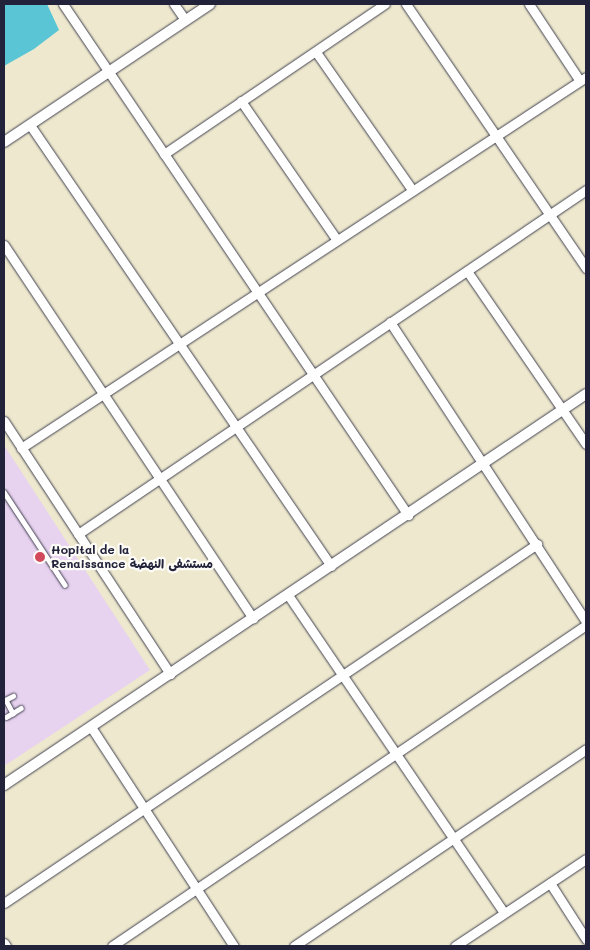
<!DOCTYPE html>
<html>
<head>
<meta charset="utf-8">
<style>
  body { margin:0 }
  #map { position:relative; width:590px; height:950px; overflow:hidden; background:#eee9ce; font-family:Mali,"Playpen Sans Arabic",sans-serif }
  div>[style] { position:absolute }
  .built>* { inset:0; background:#e7d2ef }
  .water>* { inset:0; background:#5ac5d4 }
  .roads { filter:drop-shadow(0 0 1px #414051) drop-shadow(0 0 1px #414051) }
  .service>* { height:4.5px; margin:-2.25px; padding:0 2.25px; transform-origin:2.25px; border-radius:2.25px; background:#fff }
  .minor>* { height:9px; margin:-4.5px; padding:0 4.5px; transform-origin:4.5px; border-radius:4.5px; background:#fff }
  .tertiary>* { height:10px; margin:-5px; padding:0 5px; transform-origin:5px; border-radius:5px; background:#fff }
  .dots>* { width:14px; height:14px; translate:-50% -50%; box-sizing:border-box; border:2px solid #fdfcf7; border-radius:50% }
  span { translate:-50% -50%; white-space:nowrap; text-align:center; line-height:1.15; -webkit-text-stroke:4.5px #fdfcf7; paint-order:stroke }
  .poi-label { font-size:12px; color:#22223b; font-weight:700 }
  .left { translate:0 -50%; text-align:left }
  .frame { position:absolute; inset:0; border:5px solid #22223b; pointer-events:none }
</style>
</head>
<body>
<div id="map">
  <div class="built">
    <i style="clip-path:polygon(4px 445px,150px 670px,4px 766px)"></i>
  </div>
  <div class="water">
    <i style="clip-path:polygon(4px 4px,47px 4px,59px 30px,34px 49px,4px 66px)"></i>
  </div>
  <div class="roads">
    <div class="service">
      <i style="left:4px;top:492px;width:111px;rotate:56.7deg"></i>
      <i style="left:5px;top:700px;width:9px;rotate:-27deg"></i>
      <i style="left:6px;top:700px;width:15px;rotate:62deg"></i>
      <i style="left:13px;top:713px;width:9px;rotate:-32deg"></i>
      <i style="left:6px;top:717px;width:8px;rotate:-30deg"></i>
    </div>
    <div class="minor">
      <i style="left:63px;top:4px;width:617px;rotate:55.97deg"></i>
      <i style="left:174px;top:4px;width:19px;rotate:55deg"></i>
      <i style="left:406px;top:4px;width:320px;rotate:55.7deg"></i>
      <i style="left:529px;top:4px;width:92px;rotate:56.5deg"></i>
      <i style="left:316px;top:52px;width:169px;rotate:55.1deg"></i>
      <i style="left:241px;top:101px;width:169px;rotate:55.4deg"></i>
      <i style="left:30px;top:125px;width:534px;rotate:55.68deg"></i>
      <i style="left:164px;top:154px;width:267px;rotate:-34.2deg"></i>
      <i style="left:4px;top:245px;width:449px;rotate:56.3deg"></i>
      <i style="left:467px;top:271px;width:210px;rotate:55.5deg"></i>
      <i style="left:390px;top:322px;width:358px;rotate:56.8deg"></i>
      <i style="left:4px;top:421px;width:303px;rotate:56.7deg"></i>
      <i style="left:21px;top:448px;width:676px;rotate:-33.29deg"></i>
      <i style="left:78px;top:534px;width:614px;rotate:-34.1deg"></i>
      <i style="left:288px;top:595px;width:384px;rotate:55.8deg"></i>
      <i style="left:91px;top:727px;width:262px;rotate:56.9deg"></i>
      <i style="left:550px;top:883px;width:67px;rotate:57.3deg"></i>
      <i style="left:4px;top:903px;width:643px;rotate:-33.96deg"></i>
      <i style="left:4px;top:943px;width:4px;rotate:56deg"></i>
      <i style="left:112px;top:946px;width:572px;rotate:-34.11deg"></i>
      <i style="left:294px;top:946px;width:352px;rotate:-34deg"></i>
      <i style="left:455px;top:946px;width:157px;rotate:-33.6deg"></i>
    </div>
    <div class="tertiary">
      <i style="left:4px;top:142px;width:248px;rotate:-33.8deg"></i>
      <i style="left:4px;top:785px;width:701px;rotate:-33.89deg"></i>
    </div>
  </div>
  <div class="dots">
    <i style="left:40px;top:557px;background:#d1495b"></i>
  </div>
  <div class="poi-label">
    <span class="left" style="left:51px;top:557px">Hopital de la<br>Renaissance مستشفى النهضة</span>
  </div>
  <div class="frame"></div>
</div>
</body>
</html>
